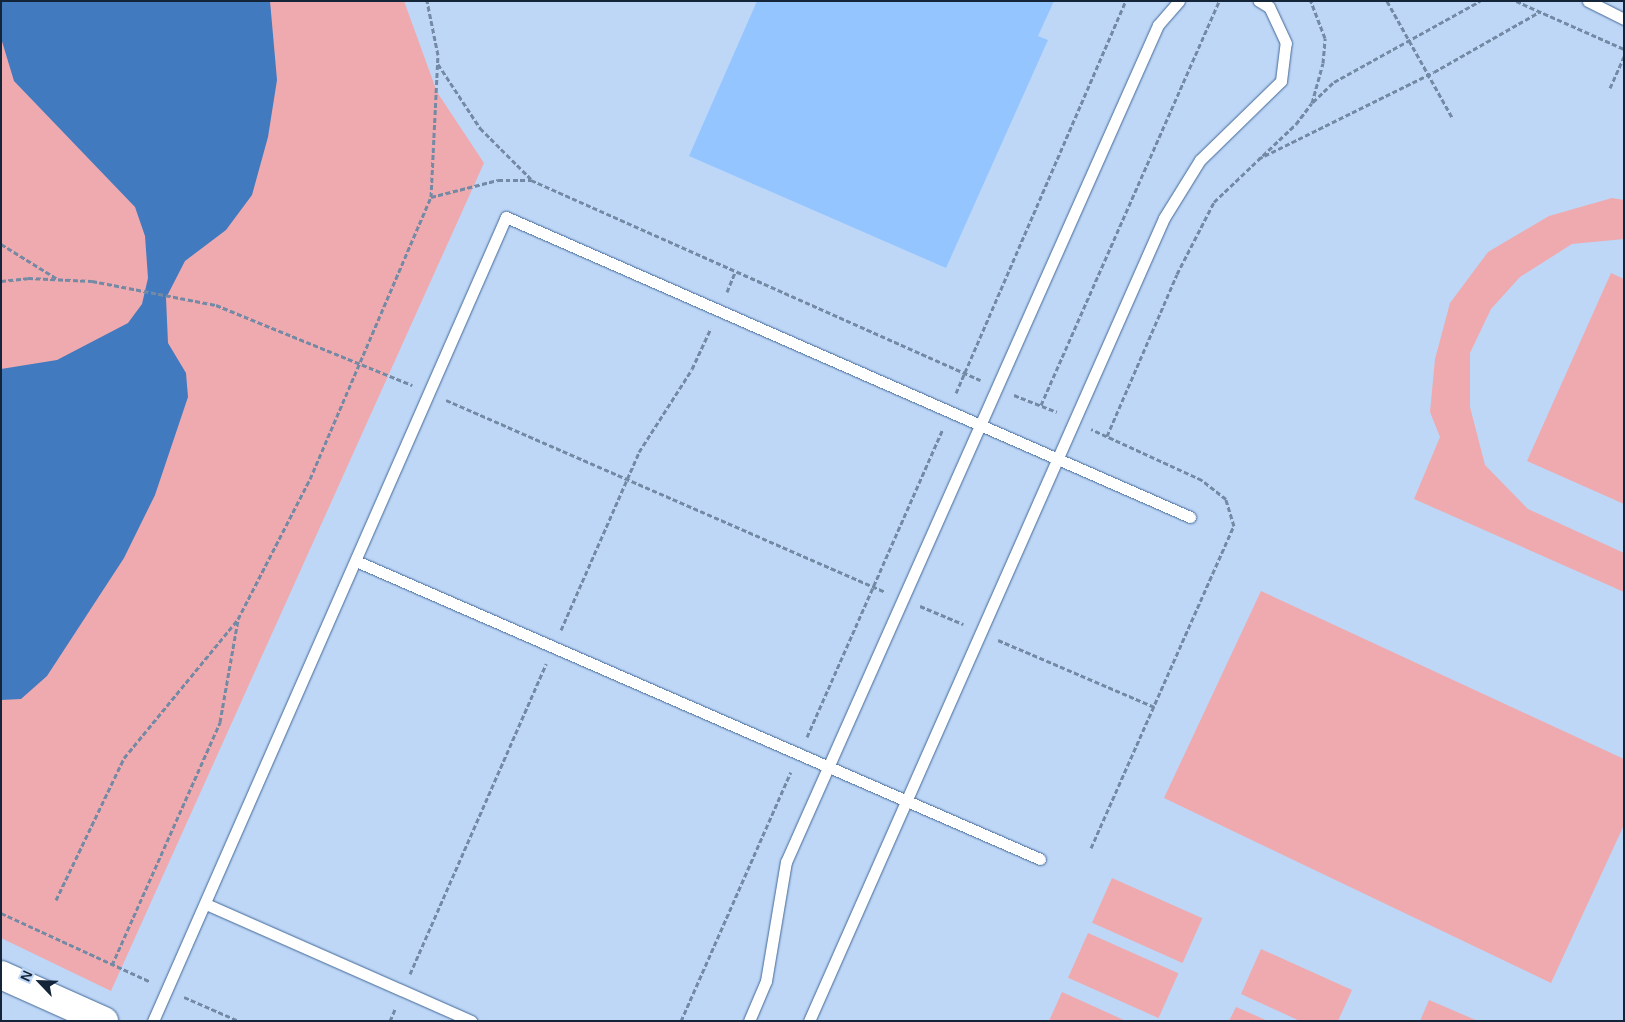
<!DOCTYPE html>
<html>
<head>
<meta charset="utf-8">
<style>
  body { margin:0 }
  #map { position:relative; width:1625px; height:1022px; overflow:hidden; background:#bed7f7; font-family:Arial,sans-serif }
  div>[style] { position:absolute }
  .green>* { inset:0; background:#eeaaaf; transform-origin:0 0 }
  .water>* { inset:0; background:#417abe }
  .building>* { inset:0; background:#95c5ff }
  .path>* { height:3px; margin-top:-1.5px; transform-origin:0; background:repeating-linear-gradient(90deg,#7489a4 0 5px,transparent 0 7.5px) }
  .roads { filter:drop-shadow(0 0 1px #426896) drop-shadow(0 0 1px #426896) }
  .service>* { height:11px; margin:-5.5px; padding:0 5.5px; transform-origin:5.5px; border-radius:5.5px; background:#fff }
  .secondary>* { height:28px; margin:-14px; padding:0 14px; transform-origin:14px; border-radius:14px; background:#fff }
  span { translate:-50% -50%; white-space:nowrap; text-align:center; line-height:1.15; -webkit-text-stroke:4px #bed7f7; paint-order:stroke }
  .frame { position:absolute; inset:0; border:2px solid #152539; pointer-events:none }
  .north { position:absolute; left:15px; top:957px; width:50px; height:50px; -webkit-text-stroke:4px #bed7f7; paint-order:stroke; rotate:294deg; font-size:14px; font-weight:700; line-height:20px; text-align:center; color:#152539 }
  .north::after { content:''; display:block; margin:auto; width:18px; height:22px; background:#152539; clip-path:polygon(50% 0,100% 100%,50% 72%,0 100%) }
</style>
</head>
<body>
<div id="map">
  <div class="green">
    <i style="clip-path:polygon(1px 1px,404px 1px,437px 92px,484px 163px,111px 991px,1px 938px)"></i>
    <i style="clip-path:polygon(1612px 198px,1624px 200px,1624px 239px,1572px 244px,1520px 277px,1491px 309px,1470px 353px,1470px 407px,1485px 465px,1528px 509px,1624px 553px,1624px 592px,1414px 499px,1440px 437px,1430px 412px,1435px 359px,1450px 303px,1488px 252px,1549px 216px)"></i>
    <i style="clip-path:polygon(1611px 273px,1624px 279px,1624px 504px,1527px 461px)"></i>
    <i style="clip-path:polygon(1261px 591px,1624px 759px,1624px 825px,1551px 983px,1164px 798px)"></i>
    <i style="left:1112px;top:878px;width:99px;height:49px;rotate:24deg"></i>
    <i style="left:1088px;top:933px;width:99px;height:49px;rotate:24deg"></i>
    <i style="clip-path:polygon(1261px 949px,1352px 990px,1338px 1021px,1300px 1021px,1241px 994px)"></i>
    <i style="clip-path:polygon(1062px 992px,1126px 1021px,1049px 1021px)"></i>
    <i style="clip-path:polygon(1429px 1000px,1478px 1021px,1420px 1021px)"></i>
    <i style="clip-path:polygon(1236px 1007px,1268px 1021px,1229px 1021px)"></i>
  </div>
  <div class="water">
    <i style="clip-path:polygon(1px 1px,270px 1px,277px 80px,268px 137px,252px 195px,226px 230px,185px 261px,166px 298px,168px 343px,186px 373px,188px 397px,155px 495px,124px 558px,47px 676px,21px 699px,1px 700px,1px 369px,57px 360px,128px 323px,142px 304px,148px 278px,145px 236px,135px 207px,14px 81px,1px 38px)"></i>
  </div>
  <div class="building">
    <i style="clip-path:polygon(757px 1px,1054px 1px,1038px 36px,1048px 40px,946px 268px,689px 156px)"></i>
  </div>
  <div class="path">
    <i style="left:1387px;top:1px;width:135px;rotate:60.8deg"></i>
    <i style="left:1516px;top:1px;width:118px;rotate:24deg"></i>
    <i style="left:438px;top:64px;width:77px;rotate:56.7deg"></i>
    <i style="left:480px;top:128px;width:72px;rotate:45deg"></i>
    <i style="left:1610px;top:88px;width:35px;rotate:-66deg"></i>
    <i style="left:1313px;top:102px;width:29px;rotate:-44deg"></i>
    <i style="left:1334px;top:82px;width:167px;rotate:-29deg"></i>
    <i style="left:1258px;top:159px;width:196px;rotate:-26.3deg"></i>
    <i style="left:1434px;top:72px;width:121px;rotate:-29.7deg"></i>
    <i style="left:431px;top:197px;width:69px;rotate:-14.2deg"></i>
    <i style="left:498px;top:180px;width:33px"></i>
    <i style="left:531px;top:180px;width:492px;rotate:24deg"></i>
    <i style="left:1px;top:244px;width:65px;rotate:31.7deg"></i>
    <i style="left:1px;top:281px;width:27px;rotate:-6deg"></i>
    <i style="left:28px;top:278px;width:64px;rotate:2.7deg"></i>
    <i style="left:92px;top:281px;width:126px;rotate:11deg"></i>
    <i style="left:216px;top:305px;width:212px;rotate:22.2deg"></i>
    <i style="left:727px;top:292px;width:22px;rotate:-68deg"></i>
    <i style="left:956px;top:393px;width:427px;rotate:-66.6deg"></i>
    <i style="left:1014px;top:395px;width:46px;rotate:21.6deg"></i>
    <i style="left:446px;top:400px;width:478px;rotate:23.6deg"></i>
    <i style="left:1041px;top:405px;width:441px;rotate:-66.2deg"></i>
    <i style="left:1107px;top:436px;width:176px;rotate:-66.6deg"></i>
    <i style="left:1177px;top:274px;width:81px;rotate:-62.8deg"></i>
    <i style="left:1214px;top:202px;width:113px;rotate:-43.6deg"></i>
    <i style="left:1296px;top:124px;width:26px;rotate:-53deg"></i>
    <i style="left:1312px;top:103px;width:41px;rotate:-74.6deg"></i>
    <i style="left:1323px;top:63px;width:25px;rotate:-85deg"></i>
    <i style="left:1325px;top:38px;width:40px;rotate:-111deg"></i>
    <i style="left:920px;top:606px;width:47px;rotate:22.7deg"></i>
    <i style="left:561px;top:630px;width:194px;rotate:-66.3deg"></i>
    <i style="left:639px;top:452px;width:98px;rotate:-57.4deg"></i>
    <i style="left:692px;top:369px;width:45px;rotate:-65.1deg"></i>
    <i style="left:998px;top:640px;width:170px;rotate:23.2deg"></i>
    <i style="left:807px;top:737px;width:337px;rotate:-66.2deg"></i>
    <i style="left:1091px;top:848px;width:352px;rotate:-66.1deg"></i>
    <i style="left:1234px;top:526px;width:28px;rotate:-107deg"></i>
    <i style="left:1226px;top:499px;width:31px;rotate:-142deg"></i>
    <i style="left:1202px;top:480px;width:122px;rotate:-155.3deg"></i>
    <i style="left:56px;top:900px;width:157px;rotate:-64.4deg"></i>
    <i style="left:124px;top:758px;width:180px;rotate:-50.6deg"></i>
    <i style="left:238px;top:619px;width:157px;rotate:-62.8deg"></i>
    <i style="left:310px;top:479px;width:307px;rotate:-66.8deg"></i>
    <i style="left:431px;top:197px;width:142px;rotate:-87.2deg"></i>
    <i style="left:438px;top:55px;width:55px;rotate:-101.5deg"></i>
    <i style="left:1px;top:913px;width:163px;rotate:24.7deg"></i>
    <i style="left:112px;top:965px;width:266px;rotate:-66deg"></i>
    <i style="left:220px;top:722px;width:104px;rotate:-80deg"></i>
    <i style="left:410px;top:974px;width:339px;rotate:-66.3deg"></i>
    <i style="left:184px;top:997px;width:60px;rotate:23.6deg"></i>
    <i style="left:390px;top:1021px;width:13px;rotate:-67deg"></i>
    <i style="left:681px;top:1021px;width:272px;rotate:-66.2deg"></i>
  </div>
  <div class="roads">
    <div class="service">
      <i style="left:1588px;top:1px;width:40px;rotate:26.6deg"></i>
      <i style="left:356px;top:561px;width:746px;rotate:23.54deg"></i>
      <i style="left:206px;top:904px;width:290px;rotate:23.8deg"></i>
      <i style="left:153px;top:1021px;width:878px;rotate:-66.3deg"></i>
      <i style="left:506px;top:217px;width:747px;rotate:23.68deg"></i>
      <i style="left:749px;top:1021px;width:43px;rotate:-67deg"></i>
      <i style="left:766px;top:981px;width:121px;rotate:-80.5deg"></i>
      <i style="left:786px;top:862px;width:916px;rotate:-66.04deg"></i>
      <i style="left:1158px;top:25px;width:32px;rotate:-49deg"></i>
      <i style="left:809px;top:1021px;width:878px;rotate:-66.15deg"></i>
      <i style="left:1164px;top:218px;width:68px;rotate:-58.2deg"></i>
      <i style="left:1200px;top:160px;width:113px;rotate:-44.3deg"></i>
      <i style="left:1281px;top:81px;width:38px;rotate:-83deg"></i>
      <i style="left:1286px;top:43px;width:40px;rotate:-115deg"></i>
      <i style="left:1269px;top:7px;width:12px;rotate:-149deg"></i>
    </div>
    <div class="secondary">
      <i style="left:1px;top:975px;width:113px;rotate:24.1deg"></i>
    </div>
  </div>
  <div class="frame"></div>
  <div class="north">N</div>
</div>
</body>
</html>
